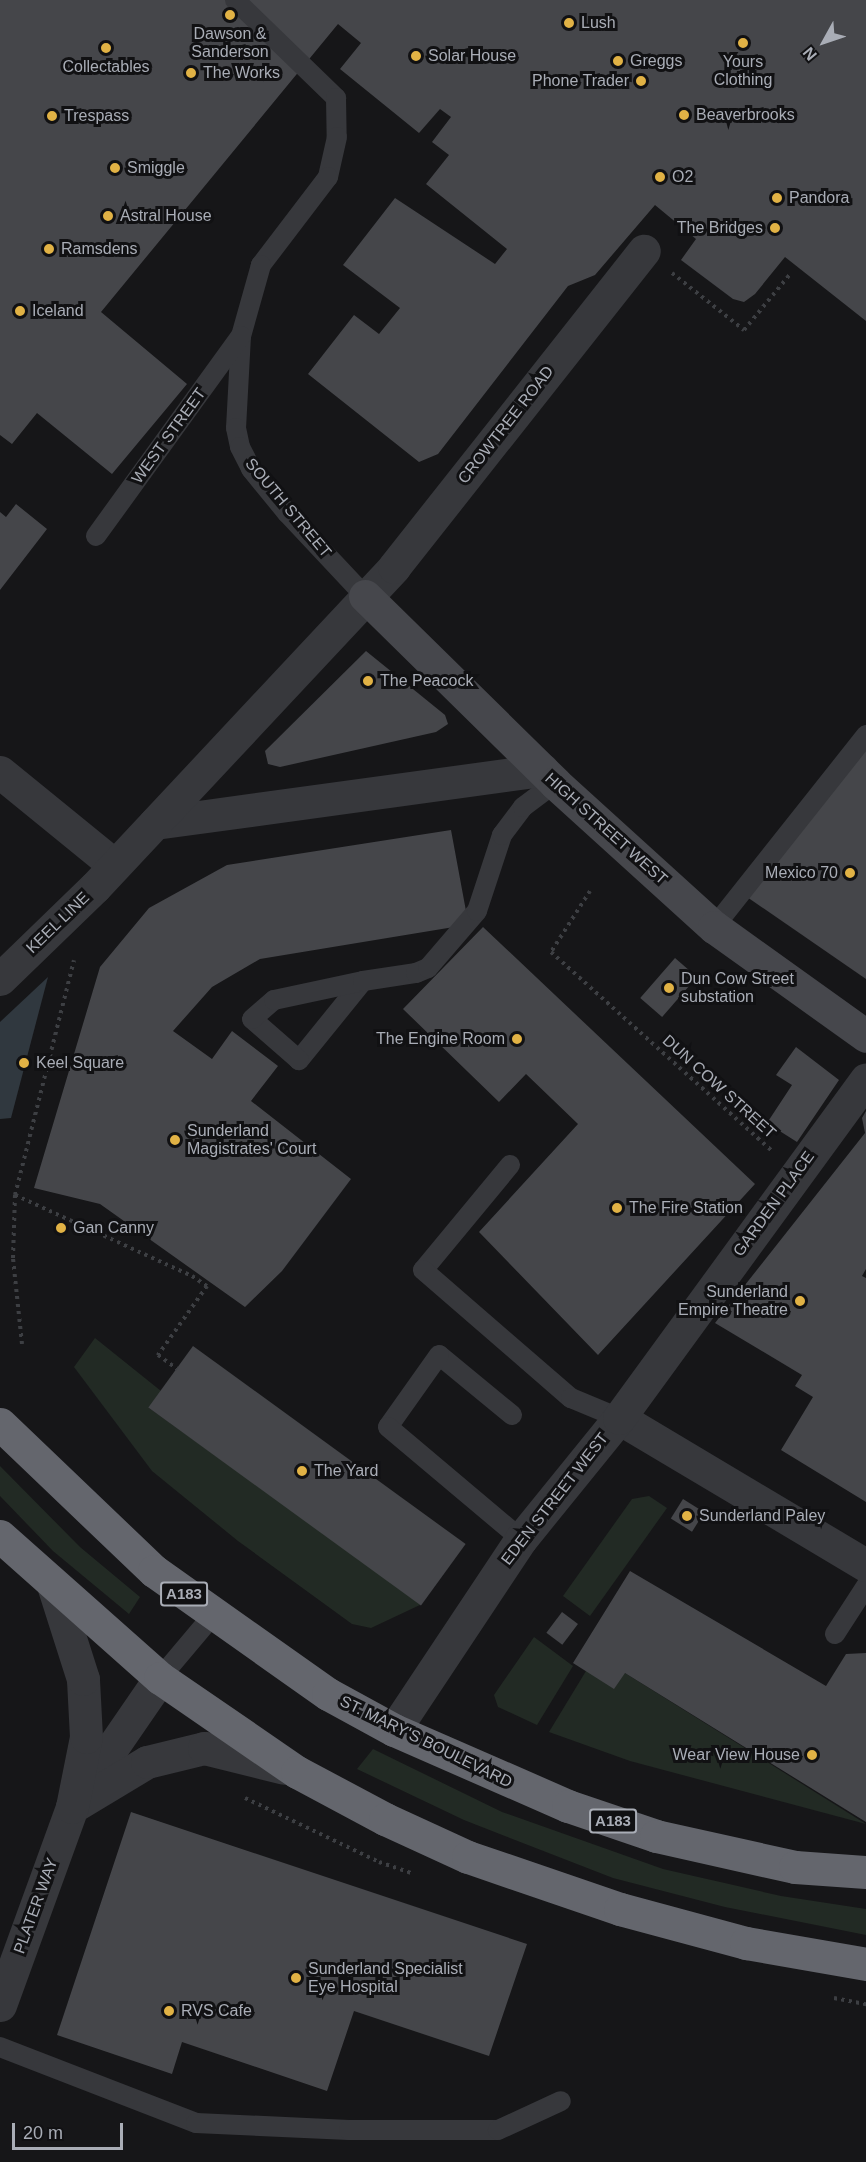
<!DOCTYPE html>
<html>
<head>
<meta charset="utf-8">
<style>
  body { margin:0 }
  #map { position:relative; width:866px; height:2162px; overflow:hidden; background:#161618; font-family:Arial,sans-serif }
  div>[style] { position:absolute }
  .green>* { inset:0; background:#222a24 }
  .water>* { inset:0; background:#30383f }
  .building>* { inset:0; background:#45464a; transform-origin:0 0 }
  .path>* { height:4px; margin-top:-2px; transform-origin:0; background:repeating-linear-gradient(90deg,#3d3f43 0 3px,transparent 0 7.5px) }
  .lane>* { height:20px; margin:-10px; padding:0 10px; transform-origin:10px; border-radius:10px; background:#37383c }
  .street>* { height:33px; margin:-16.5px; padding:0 16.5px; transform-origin:16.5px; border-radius:16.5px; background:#37383c }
  .secondary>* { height:33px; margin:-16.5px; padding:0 16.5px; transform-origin:16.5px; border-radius:16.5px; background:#46474c }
  .highway>* { height:33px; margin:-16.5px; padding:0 16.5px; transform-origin:16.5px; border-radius:16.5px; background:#64666d }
  .dots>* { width:16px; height:16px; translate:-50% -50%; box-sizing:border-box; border:3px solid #111113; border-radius:50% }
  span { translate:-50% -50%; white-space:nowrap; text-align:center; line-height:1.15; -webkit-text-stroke:6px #111113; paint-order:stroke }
  .shield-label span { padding:2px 4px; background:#111113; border:2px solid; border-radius:4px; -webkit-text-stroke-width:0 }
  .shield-label { font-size:15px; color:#a9adb6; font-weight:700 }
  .poi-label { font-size:16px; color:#a9adb6 }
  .left { translate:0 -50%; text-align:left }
  .right { translate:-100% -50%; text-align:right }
  .street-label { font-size:16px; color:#a9adb6 }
  .north { position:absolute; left:794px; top:12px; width:60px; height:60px; -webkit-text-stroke:4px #111113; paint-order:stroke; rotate:230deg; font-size:16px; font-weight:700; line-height:24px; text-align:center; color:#a9adb6 }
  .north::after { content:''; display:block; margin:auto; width:21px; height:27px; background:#a9adb6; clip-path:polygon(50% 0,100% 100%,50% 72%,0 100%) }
  .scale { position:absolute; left:12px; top:2123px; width:111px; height:27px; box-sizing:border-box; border:3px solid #a9adb6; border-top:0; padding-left:8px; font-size:18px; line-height:21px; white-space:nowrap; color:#a9adb6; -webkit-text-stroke:4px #111113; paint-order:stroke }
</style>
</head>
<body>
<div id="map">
  <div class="green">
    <i style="clip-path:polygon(95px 1338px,161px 1391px,149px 1408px,422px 1604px,371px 1628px,352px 1624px,238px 1541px,152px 1471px,74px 1367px)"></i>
    <i style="clip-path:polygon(0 1466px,80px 1547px,140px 1597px,129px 1614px,53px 1551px,0 1496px)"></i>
    <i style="clip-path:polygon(649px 1496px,667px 1508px,590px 1616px,563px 1596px,632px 1499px)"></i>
    <i style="clip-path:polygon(534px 1637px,573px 1666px,537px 1725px,498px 1707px,494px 1695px)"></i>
    <i style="clip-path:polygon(586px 1671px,625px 1673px,866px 1824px,630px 1761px,549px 1732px)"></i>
    <i style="clip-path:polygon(373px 1749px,502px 1812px,663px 1869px,781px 1896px,866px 1909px,866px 1935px,725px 1907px,613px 1878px,464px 1820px,357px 1769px)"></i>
  </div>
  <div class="water">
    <i style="clip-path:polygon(48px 977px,11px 1118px,0 1119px,0 1022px)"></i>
  </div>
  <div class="building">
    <i style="clip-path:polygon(0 0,866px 0,866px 321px,785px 257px,755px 294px,744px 302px,733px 299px,681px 260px,696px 239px,655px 205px,595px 275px,568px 286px,438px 454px,419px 462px,308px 374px,354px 315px,379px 334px,400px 308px,343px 265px,395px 198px,495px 264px,507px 249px,426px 184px,449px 155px,432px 142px,451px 117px,440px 109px,419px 133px,340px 69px,361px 43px,338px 24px,101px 312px,187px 384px,112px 474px,37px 413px,12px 444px,0 435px)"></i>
    <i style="clip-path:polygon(16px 504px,47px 529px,0 590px,0 512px,6px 517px)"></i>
    <i style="clip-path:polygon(366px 651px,445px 715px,448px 724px,436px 732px,280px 767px,268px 764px,265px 751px)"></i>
    <i style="clip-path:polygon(866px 746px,866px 979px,747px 897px)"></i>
    <i style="clip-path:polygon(451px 830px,466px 911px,454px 927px,260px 959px,212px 987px,173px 1031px,212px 1059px,232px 1031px,278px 1066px,251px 1101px,351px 1179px,282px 1271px,245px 1307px,100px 1204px,34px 1188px,100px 967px,149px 908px,227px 865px)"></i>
    <i style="clip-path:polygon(483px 927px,755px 1184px,598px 1355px,479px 1232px,578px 1124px,526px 1074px,499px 1102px,403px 1009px)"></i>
    <i style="left:675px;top:958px;width:29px;height:53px;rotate:41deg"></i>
    <i style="clip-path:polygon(796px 1047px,839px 1080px,797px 1142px,767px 1123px,792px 1085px,776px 1075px)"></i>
    <i style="clip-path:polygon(866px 1111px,866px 1269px,862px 1276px,866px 1278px,866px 1502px,781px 1450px,813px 1397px,795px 1386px,802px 1375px,715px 1323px,865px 1133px,862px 1118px)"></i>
    <i style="left:193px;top:1346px;width:337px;height:76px;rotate:36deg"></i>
    <i style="left:683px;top:1499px;width:25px;height:23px;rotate:32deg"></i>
    <i style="clip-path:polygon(630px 1571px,826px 1686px,846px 1654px,866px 1653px,866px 1822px,625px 1673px,614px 1689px,573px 1663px)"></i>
    <i style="left:562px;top:1612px;width:20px;height:26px;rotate:37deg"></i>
    <i style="clip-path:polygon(131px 1812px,527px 1944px,489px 2056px,354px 2011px,327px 2091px,182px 2042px,172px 2074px,57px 2035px)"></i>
  </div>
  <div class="path">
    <i style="left:672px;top:273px;width:92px;rotate:38.4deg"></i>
    <i style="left:744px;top:330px;width:74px;rotate:-50.5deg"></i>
    <i style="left:590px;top:891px;width:72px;rotate:122.6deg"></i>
    <i style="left:551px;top:952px;width:296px;rotate:42deg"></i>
    <i style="left:15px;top:1195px;width:195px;rotate:24.6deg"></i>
    <i style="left:192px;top:1276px;width:18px;rotate:34deg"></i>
    <i style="left:207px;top:1286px;width:85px;rotate:125.4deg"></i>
    <i style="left:158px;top:1355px;width:24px;rotate:36deg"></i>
    <i style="left:22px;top:1344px;width:86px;rotate:-96deg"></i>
    <i style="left:13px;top:1258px;width:63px;rotate:-88.2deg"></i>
    <i style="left:15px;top:1195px;width:242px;rotate:-75.9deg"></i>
    <i style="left:245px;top:1798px;width:148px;rotate:25.5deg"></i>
    <i style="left:379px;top:1862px;width:36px;rotate:19deg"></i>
    <i style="left:834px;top:1998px;width:33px;rotate:11deg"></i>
  </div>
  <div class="lane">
    <i style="left:235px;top:0;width:141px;rotate:44.1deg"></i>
    <i style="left:336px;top:98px;width:39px;rotate:89deg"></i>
    <i style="left:337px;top:137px;width:41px;rotate:102.7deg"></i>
    <i style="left:328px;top:177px;width:111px;rotate:127.3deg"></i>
    <i style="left:261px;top:265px;width:74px;rotate:105.7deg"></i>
    <i style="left:241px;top:336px;width:92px;rotate:93.1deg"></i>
    <i style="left:236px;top:428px;width:19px;rotate:78deg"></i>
    <i style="left:240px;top:447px;width:25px;rotate:63deg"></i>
    <i style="left:251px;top:469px;width:57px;rotate:50.7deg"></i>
    <i style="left:287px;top:513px;width:114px;rotate:46.8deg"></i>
    <i style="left:96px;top:536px;width:247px;rotate:-54.1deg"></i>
    <i style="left:714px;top:927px;width:245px;rotate:-51.6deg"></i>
    <i style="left:363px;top:981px;width:102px;rotate:129deg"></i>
    <i style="left:299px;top:1060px;width:62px;rotate:-138.9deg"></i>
    <i style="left:252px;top:1019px;width:29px;rotate:-41deg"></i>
    <i style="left:274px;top:1000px;width:91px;rotate:-12.1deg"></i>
    <i style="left:363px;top:981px;width:54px;rotate:-8.6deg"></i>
    <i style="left:416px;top:973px;width:13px;rotate:-23deg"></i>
    <i style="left:428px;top:968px;width:75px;rotate:-49.3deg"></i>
    <i style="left:477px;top:911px;width:80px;rotate:-71.8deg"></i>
    <i style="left:502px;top:835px;width:35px;rotate:-53deg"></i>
    <i style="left:523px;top:807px;width:40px;rotate:-37deg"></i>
    <i style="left:510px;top:1165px;width:136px;rotate:129.6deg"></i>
    <i style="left:423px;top:1270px;width:196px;rotate:40.9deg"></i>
    <i style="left:571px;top:1398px;width:52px;rotate:22.6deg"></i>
    <i style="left:512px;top:1415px;width:94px;rotate:-140.6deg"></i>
    <i style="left:439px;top:1355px;width:88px;rotate:125.3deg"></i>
    <i style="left:388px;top:1427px;width:174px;rotate:40.1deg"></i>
    <i style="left:835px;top:1634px;width:57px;rotate:-57.1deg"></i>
    <i style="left:160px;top:1678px;width:82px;rotate:-49.9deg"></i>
    <i style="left:0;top:2047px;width:210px;rotate:21.2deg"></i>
    <i style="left:196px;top:2123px;width:153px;rotate:2.6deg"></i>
    <i style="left:349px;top:2130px;width:149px"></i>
    <i style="left:498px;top:2130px;width:69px;rotate:-24.7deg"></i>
  </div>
  <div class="street">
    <i style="left:0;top:772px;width:147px;rotate:39.2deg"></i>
    <i style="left:155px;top:823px;width:391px;rotate:-7.8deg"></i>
    <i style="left:0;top:979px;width:132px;rotate:-44.1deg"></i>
    <i style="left:95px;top:887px;width:438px;rotate:-46.9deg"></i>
    <i style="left:394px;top:567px;width:403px;rotate:-51.7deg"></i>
    <i style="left:619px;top:1418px;width:287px;rotate:30.8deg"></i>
    <i style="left:394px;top:1730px;width:229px;rotate:-56.4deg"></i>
    <i style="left:521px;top:1539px;width:156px;rotate:-51deg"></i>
    <i style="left:619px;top:1418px;width:419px;rotate:-53.9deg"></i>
    <i style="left:81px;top:1793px;width:140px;rotate:-55.5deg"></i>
    <i style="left:72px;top:1807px;width:87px;rotate:-31deg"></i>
    <i style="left:147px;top:1762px;width:59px;rotate:-13.8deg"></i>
    <i style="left:204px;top:1748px;width:82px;rotate:14deg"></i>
    <i style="left:0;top:2005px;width:211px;rotate:-70deg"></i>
    <i style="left:72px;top:1807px;width:71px;rotate:-78.7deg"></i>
    <i style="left:86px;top:1737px;width:58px;rotate:-93deg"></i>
    <i style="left:83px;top:1679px;width:96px;rotate:-107.7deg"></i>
  </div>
  <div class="secondary">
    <i style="left:365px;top:596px;width:267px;rotate:44.5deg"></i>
    <i style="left:555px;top:783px;width:215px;rotate:42.2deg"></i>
    <i style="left:714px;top:927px;width:187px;rotate:35.6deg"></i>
  </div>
  <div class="highway">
    <i style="left:0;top:1424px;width:213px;rotate:43.7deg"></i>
    <i style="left:154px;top:1571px;width:213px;rotate:35.3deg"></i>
    <i style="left:328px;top:1694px;width:75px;rotate:28.6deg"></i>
    <i style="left:394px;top:1730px;width:190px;rotate:23.6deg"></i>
    <i style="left:568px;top:1806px;width:93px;rotate:18.8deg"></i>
    <i style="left:656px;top:1836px;width:142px;rotate:12.6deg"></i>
    <i style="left:795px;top:1867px;width:71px;rotate:4deg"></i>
    <i style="left:0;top:1536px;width:214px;rotate:41.6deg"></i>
    <i style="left:160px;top:1678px;width:166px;rotate:34.5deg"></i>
    <i style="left:297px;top:1772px;width:100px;rotate:28.1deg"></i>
    <i style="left:385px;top:1819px;width:91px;rotate:24.6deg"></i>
    <i style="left:468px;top:1857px;width:161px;rotate:18.9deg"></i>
    <i style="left:620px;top:1909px;width:131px;rotate:15.1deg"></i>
    <i style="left:746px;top:1943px;width:122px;rotate:9.9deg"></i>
  </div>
  <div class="dots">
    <i style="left:230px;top:15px;background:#e1b245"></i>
    <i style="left:569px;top:23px;background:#e1b245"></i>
    <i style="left:743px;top:43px;background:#e1b245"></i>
    <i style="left:106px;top:48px;background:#e1b245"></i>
    <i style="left:416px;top:56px;background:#e1b245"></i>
    <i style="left:618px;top:61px;background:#e1b245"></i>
    <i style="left:191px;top:73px;background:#e1b245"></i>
    <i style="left:641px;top:81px;background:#e1b245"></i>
    <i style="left:684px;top:115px;background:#e1b245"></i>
    <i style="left:52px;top:116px;background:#e1b245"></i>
    <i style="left:115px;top:168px;background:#e1b245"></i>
    <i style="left:660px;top:177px;background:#e1b245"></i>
    <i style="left:777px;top:198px;background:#e1b245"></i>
    <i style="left:108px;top:216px;background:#e1b245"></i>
    <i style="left:775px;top:228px;background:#e1b245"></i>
    <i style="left:49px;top:249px;background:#e1b245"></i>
    <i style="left:20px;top:311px;background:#e1b245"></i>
    <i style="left:368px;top:681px;background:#e1b245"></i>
    <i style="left:850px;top:873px;background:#e1b245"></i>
    <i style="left:669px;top:988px;background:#e1b245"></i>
    <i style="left:517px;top:1039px;background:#e1b245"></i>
    <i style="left:24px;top:1063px;background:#e1b245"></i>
    <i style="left:175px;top:1140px;background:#e1b245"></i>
    <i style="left:617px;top:1208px;background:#e1b245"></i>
    <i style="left:61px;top:1228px;background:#e1b245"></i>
    <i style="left:800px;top:1301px;background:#e1b245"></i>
    <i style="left:302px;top:1471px;background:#e1b245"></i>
    <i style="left:687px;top:1516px;background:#e1b245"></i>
    <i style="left:812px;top:1755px;background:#e1b245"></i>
    <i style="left:296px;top:1978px;background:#e1b245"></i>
    <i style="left:169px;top:2011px;background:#e1b245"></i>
  </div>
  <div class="shield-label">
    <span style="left:184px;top:1594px">A183</span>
    <span style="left:613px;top:1821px">A183</span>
  </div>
  <div class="poi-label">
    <span class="left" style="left:581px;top:23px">Lush</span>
    <span style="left:230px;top:43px">Dawson &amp;<br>Sanderson</span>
    <span class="left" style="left:428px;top:56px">Solar House</span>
    <span class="left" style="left:630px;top:61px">Greggs</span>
    <span style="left:743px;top:71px">Yours<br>Clothing</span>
    <span style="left:106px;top:67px">Collectables</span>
    <span class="left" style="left:203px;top:73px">The Works</span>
    <span class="right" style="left:629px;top:81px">Phone Trader</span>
    <span class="left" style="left:696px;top:115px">Beaverbrooks</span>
    <span class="left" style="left:64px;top:116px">Trespass</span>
    <span class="left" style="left:127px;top:168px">Smiggle</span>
    <span class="left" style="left:672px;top:177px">O2</span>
    <span class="left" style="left:789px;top:198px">Pandora</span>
    <span class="left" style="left:120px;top:216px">Astral House</span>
    <span class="right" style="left:763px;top:228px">The Bridges</span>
    <span class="left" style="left:61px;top:249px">Ramsdens</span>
    <span class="left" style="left:32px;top:311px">Iceland</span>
    <span class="left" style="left:380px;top:681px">The Peacock</span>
    <span class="right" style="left:838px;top:873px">Mexico 70</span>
    <span class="left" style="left:681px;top:988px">Dun Cow Street<br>substation</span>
    <span class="right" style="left:505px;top:1039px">The Engine Room</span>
    <span class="left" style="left:36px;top:1063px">Keel Square</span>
    <span class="left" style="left:187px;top:1140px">Sunderland<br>Magistrates' Court</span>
    <span class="left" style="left:629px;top:1208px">The Fire Station</span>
    <span class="left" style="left:73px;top:1228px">Gan Canny</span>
    <span class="right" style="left:788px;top:1301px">Sunderland<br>Empire Theatre</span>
    <span class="left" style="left:314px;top:1471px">The Yard</span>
    <span class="left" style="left:699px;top:1516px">Sunderland Paley</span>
    <span class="right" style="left:800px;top:1755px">Wear View House</span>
    <span class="left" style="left:308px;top:1978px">Sunderland Specialist<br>Eye Hospital</span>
    <span class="left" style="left:181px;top:2011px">RVS Cafe</span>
  </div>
  <div class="street-label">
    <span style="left:506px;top:425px;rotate:-52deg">CROWTREE ROAD</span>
    <span style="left:169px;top:436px;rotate:-54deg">WEST STREET</span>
    <span style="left:288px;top:508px;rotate:50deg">SOUTH STREET</span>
    <span style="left:606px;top:829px;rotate:42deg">HIGH STREET WEST</span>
    <span style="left:58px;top:923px;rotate:-44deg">KEEL LINE</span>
    <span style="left:719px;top:1087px;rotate:42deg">DUN COW STREET</span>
    <span style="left:774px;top:1204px;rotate:-54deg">GARDEN PLACE</span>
    <span style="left:555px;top:1499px;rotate:-52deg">EDEN STREET WEST</span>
    <span style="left:426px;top:1742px;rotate:26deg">ST. MARY'S BOULEVARD</span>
    <span style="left:36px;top:1906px;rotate:-70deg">PLATER WAY</span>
  </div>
  <div class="north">N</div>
  <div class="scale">20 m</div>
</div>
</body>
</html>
